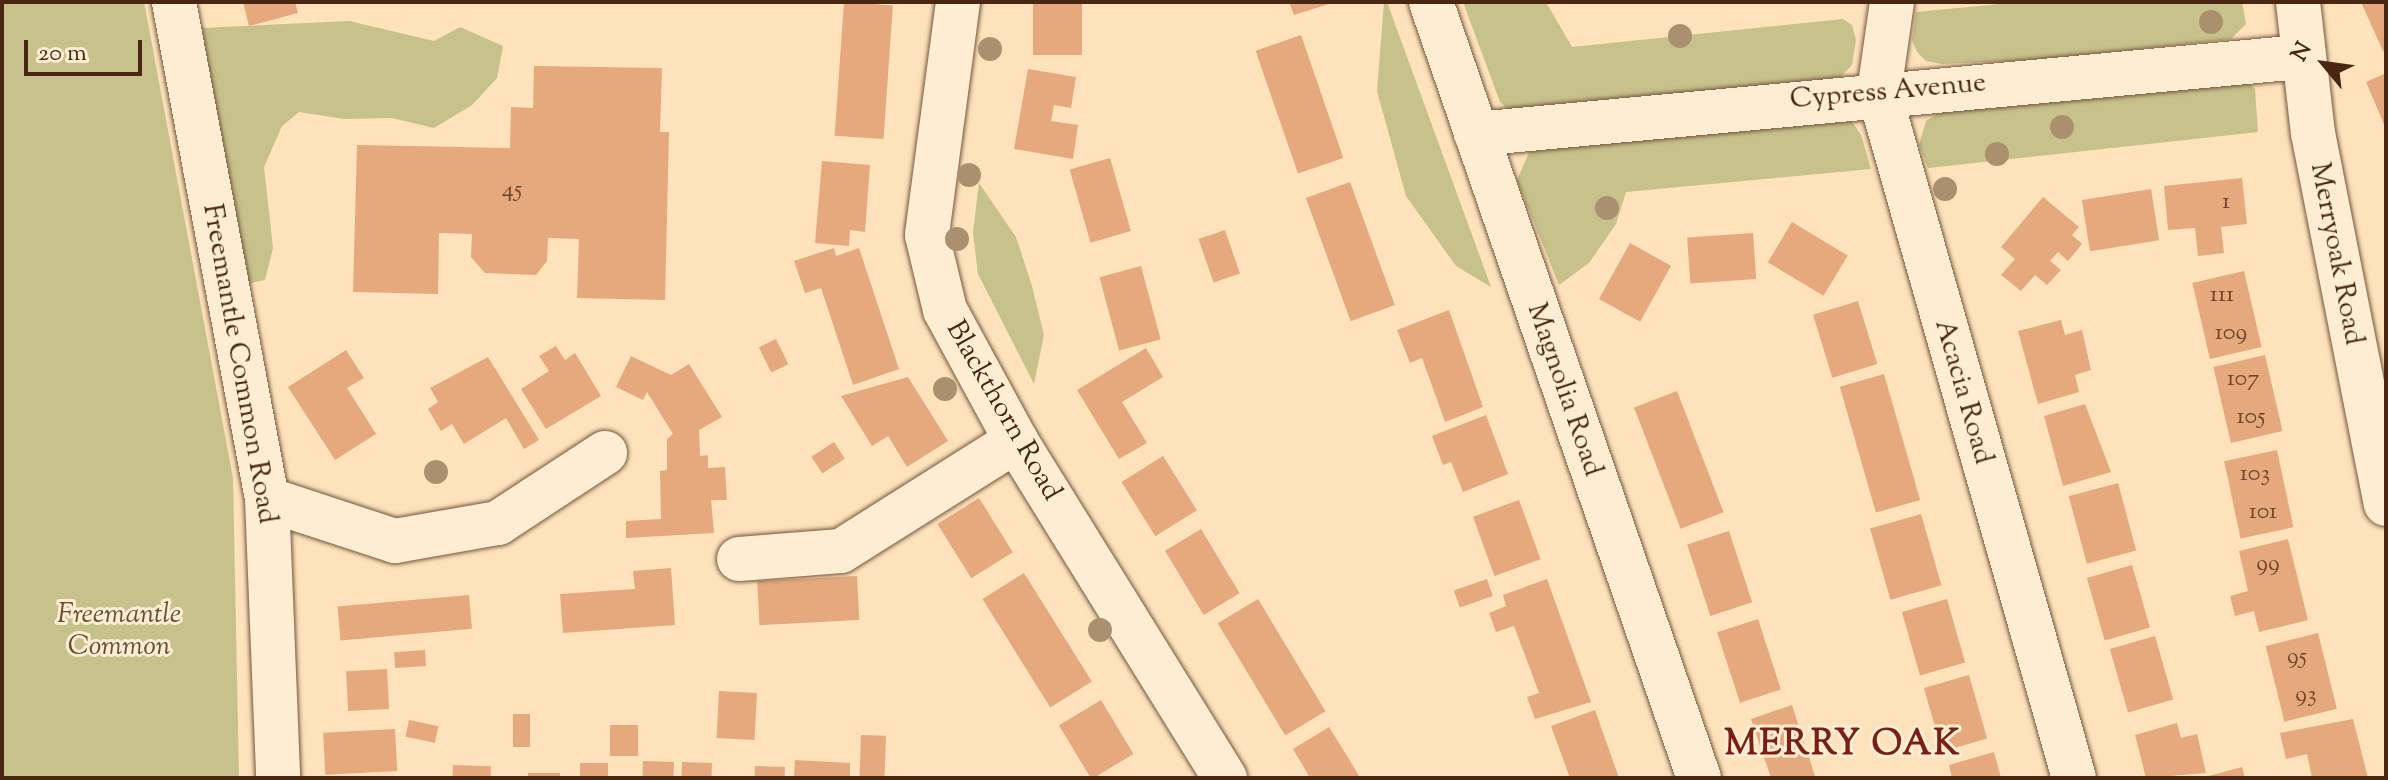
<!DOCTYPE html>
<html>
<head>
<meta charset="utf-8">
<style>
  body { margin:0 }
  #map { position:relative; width:2388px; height:780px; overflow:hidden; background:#fde2bb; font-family:"Sorts Mill Goudy",serif }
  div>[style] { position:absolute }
  .green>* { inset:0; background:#c7c18b }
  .building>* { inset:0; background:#e5a97d; transform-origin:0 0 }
  .roads { filter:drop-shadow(0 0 2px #75553c) drop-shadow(0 0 2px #75553c) }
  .minor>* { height:44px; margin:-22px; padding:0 22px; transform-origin:22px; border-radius:22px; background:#feecd3 }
  .trees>* { width:24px; height:24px; margin:-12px; border-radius:50%; background:#ab906f }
  span { translate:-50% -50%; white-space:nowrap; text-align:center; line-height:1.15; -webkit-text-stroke:6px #feecd3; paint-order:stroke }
  .number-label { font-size:24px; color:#6f472d }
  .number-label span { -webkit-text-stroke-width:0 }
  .street-label { font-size:28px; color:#482612 }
  .park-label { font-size:28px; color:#684d30; font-style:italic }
  .district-label { font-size:36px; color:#7a1f14; font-weight:700; letter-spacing:2px }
  .frame { position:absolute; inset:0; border:4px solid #482612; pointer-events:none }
  .north { position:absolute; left:2284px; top:24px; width:80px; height:80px; -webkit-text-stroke:6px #feecd3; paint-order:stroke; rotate:299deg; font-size:22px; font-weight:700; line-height:32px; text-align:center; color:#482612 }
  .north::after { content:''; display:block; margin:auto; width:28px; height:36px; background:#482612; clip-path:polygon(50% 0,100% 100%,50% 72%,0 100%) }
  .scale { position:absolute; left:24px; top:40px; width:118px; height:36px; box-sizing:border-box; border:4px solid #482612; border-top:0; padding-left:10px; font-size:24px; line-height:28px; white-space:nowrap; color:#482612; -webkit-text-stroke:6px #feecd3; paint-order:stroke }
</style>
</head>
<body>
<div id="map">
  <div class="green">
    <i style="clip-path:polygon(2px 2px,144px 2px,233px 478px,239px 778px,2px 778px)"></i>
    <i style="clip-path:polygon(1384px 2px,1387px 2px,1491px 287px,1456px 266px,1406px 196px,1377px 91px)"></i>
    <i style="clip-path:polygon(1463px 2px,1546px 2px,1572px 47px,1843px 19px,1852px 25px,1856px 40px,1852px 65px,1838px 80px,1509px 110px,1500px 102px)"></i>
    <i style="clip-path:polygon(2021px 2px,2242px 2px,2246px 24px,2231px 39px,2048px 59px,1942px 64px,1926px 61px,1917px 52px,1912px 40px,1916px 12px)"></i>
    <i style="clip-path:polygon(349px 21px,434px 41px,460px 27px,503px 46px,497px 78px,472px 105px,434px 128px,392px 118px,344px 119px,299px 112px,282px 126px,264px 167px,273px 248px,265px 280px,246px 284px,202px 28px)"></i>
    <i style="clip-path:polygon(2248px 81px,2255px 89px,2258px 132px,1928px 168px,1919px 145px,1926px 121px,1940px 112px)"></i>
    <i style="clip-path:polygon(1851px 120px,1861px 135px,1871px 169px,1626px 192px,1616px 224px,1589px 263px,1559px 285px,1517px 180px,1532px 146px)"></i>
    <i style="clip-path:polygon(979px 183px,1016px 237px,1032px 286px,1044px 335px,1034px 384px,978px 274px,973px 232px)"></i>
  </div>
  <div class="building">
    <i style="clip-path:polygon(243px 2px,295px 2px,298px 13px,249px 26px)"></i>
    <i style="left:844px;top:2px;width:49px;height:134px;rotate:4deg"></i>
    <i style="left:1033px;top:2px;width:49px;height:53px"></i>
    <i style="clip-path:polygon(1289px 2px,1332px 2px,1332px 3px,1294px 15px)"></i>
    <i style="clip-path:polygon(2361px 2px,2386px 2px,2386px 50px,2383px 51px)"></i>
    <i style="left:1301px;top:35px;width:130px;height:48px;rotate:71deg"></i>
    <i style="clip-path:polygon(534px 66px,662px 68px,660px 132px,669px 132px,665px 300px,577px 298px,579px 239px,548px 238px,547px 261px,536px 275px,485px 273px,471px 257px,472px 234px,439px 233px,438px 294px,353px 292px,357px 145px,510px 148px,511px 107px,533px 108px)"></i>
    <i style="clip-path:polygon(1028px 69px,1076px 77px,1071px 108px,1054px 105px,1051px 121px,1078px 125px,1073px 159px,1014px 149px)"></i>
    <i style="clip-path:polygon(2386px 73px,2386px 129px,2366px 82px)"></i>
    <i style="left:1110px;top:158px;width:76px;height:42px;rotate:74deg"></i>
    <i style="clip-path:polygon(822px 161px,870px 165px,865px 232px,850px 230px,849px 246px,815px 243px)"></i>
    <i style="clip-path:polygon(2242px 178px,2247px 224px,2221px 227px,2224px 253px,2198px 256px,2195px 228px,2168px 230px,2164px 186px)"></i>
    <i style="left:1350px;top:182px;width:131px;height:47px;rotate:70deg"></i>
    <i style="left:2151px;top:189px;width:52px;height:70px;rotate:81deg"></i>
    <i style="clip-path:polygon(2043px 197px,2079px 227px,2072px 235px,2082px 244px,2068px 261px,2058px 252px,2050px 261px,2061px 270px,2047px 285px,2035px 275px,2021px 291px,2001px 275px,2015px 259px,2001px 247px)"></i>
    <i style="left:1792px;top:222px;width:65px;height:47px;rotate:31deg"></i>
    <i style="left:1225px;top:230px;width:46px;height:28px;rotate:71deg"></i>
    <i style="left:1753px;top:233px;width:46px;height:66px;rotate:86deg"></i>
    <i style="left:1630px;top:243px;width:47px;height:64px;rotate:29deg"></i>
    <i style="clip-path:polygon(834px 248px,836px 256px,859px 248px,899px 369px,853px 385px,821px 288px,805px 293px,794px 261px)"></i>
    <i style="left:1141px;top:266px;width:76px;height:43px;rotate:75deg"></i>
    <i style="left:2244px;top:271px;width:78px;height:53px;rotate:77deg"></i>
    <i style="left:1858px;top:301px;width:66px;height:47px;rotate:73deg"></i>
    <i style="clip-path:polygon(1449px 310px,1483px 407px,1445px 422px,1422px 358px,1410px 363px,1397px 330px)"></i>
    <i style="clip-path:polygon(2061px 320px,2065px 335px,2082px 330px,2091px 370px,2075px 375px,2079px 392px,2038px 404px,2018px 331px)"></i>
    <i style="left:776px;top:339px;width:28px;height:19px;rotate:64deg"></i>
    <i style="clip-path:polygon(556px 346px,565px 360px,575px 353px,601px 396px,546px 429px,521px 389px,549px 371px,539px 356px)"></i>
    <i style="clip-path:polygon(1146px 348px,1163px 377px,1122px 402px,1147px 443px,1119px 459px,1077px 390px)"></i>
    <i style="clip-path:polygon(346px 350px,364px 378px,347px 388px,376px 434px,335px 460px,288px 387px)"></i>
    <i style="left:2265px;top:355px;width:78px;height:53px;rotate:77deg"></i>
    <i style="clip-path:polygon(631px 356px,671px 375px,689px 364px,722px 417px,699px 430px,700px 456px,708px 455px,708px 468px,725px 467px,727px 500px,711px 500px,714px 533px,626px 538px,626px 521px,661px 519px,660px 471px,667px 470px,667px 439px,673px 434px,647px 392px,643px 400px,616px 387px)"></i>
    <i style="clip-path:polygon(488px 357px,539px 440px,524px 449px,506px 418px,464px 444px,452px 424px,441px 431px,428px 409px,438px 402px,430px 388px)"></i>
    <i style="left:1884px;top:374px;width:131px;height:46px;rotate:74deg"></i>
    <i style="clip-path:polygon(908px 377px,948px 441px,907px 467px,888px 436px,872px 446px,841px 396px)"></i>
    <i style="left:1677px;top:391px;width:130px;height:46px;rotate:69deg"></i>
    <i style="clip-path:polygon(2085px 404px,2111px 472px,2063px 486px,2044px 416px)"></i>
    <i style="clip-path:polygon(1486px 415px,1508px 474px,1463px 492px,1451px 462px,1443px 465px,1432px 436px)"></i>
    <i style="left:834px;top:442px;width:20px;height:27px;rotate:57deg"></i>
    <i style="left:2277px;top:450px;width:79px;height:54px;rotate:78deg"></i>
    <i style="left:1163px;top:456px;width:64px;height:49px;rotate:58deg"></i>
    <i style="left:2118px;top:483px;width:70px;height:51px;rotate:75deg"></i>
    <i style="left:979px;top:498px;width:64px;height:49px;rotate:58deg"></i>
    <i style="left:1519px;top:500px;width:63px;height:49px;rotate:70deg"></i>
    <i style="left:1921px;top:514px;width:74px;height:53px;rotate:74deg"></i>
    <i style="left:1201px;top:529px;width:75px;height:42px;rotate:59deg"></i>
    <i style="left:1729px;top:531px;width:75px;height:44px;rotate:72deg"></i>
    <i style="clip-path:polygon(2288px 539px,2308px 620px,2259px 632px,2254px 611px,2235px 616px,2230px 596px,2248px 591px,2239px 551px)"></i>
    <i style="left:2132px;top:565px;width:65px;height:47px;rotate:74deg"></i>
    <i style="clip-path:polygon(671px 568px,675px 625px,563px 633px,560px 594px,635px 589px,633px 571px)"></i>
    <i style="left:1024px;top:573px;width:128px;height:49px;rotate:58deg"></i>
    <i style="left:857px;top:576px;width:44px;height:100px;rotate:87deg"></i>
    <i style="left:1487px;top:579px;width:18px;height:35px;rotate:71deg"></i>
    <i style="clip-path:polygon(1547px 579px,1591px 702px,1535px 719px,1527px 697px,1539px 693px,1514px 626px,1496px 632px,1489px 613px,1506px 606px,1503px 595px)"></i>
    <i style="left:469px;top:595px;width:34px;height:132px;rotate:85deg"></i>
    <i style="left:1258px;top:599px;width:131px;height:47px;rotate:59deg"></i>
    <i style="left:1947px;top:599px;width:66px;height:47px;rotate:74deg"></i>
    <i style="left:1758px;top:619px;width:74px;height:43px;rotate:72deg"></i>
    <i style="left:2318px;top:633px;width:78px;height:54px;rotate:76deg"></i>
    <i style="left:2155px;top:636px;width:66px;height:47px;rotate:74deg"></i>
    <i style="left:425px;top:650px;width:16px;height:31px;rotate:86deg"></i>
    <i style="left:387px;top:669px;width:40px;height:41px;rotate:87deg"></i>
    <i style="left:1969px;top:675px;width:66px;height:47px;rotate:74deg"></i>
    <i style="left:719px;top:691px;width:38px;height:47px;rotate:3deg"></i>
    <i style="left:1101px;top:700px;width:63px;height:49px;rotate:59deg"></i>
    <i style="clip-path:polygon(1792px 705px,1815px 776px,1771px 778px,1751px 719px)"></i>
    <i style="clip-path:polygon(1595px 710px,1619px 778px,1570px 778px,1551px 726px)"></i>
    <i style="left:530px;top:714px;width:33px;height:17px;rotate:90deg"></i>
    <i style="clip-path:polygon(2353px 719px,2368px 778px,2312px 778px,2307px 754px,2286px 759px,2280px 733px)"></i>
    <i style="left:409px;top:720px;width:30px;height:17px;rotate:12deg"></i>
    <i style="clip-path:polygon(2177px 723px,2181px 738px,2197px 734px,2206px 773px,2146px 778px,2135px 735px)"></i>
    <i style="left:610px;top:725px;width:28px;height:31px"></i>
    <i style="clip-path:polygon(1329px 727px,1349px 759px,1360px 778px,1310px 778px,1293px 749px)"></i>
    <i style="left:395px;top:729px;width:42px;height:72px;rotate:87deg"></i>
    <i style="left:861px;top:735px;width:25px;height:42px;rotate:2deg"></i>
    <i style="clip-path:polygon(1994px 752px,2001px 778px,1952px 778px,1949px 765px)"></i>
    <i style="clip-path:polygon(795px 760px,850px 763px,850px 778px,794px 778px)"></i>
    <i style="left:643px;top:761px;width:31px;height:17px;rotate:2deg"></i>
    <i style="left:682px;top:762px;width:30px;height:16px;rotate:2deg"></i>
    <i style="left:580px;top:763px;width:28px;height:15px"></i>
    <i style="left:453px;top:765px;width:38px;height:13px;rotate:2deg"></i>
    <i style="left:755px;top:766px;width:30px;height:12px;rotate:2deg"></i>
    <i style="clip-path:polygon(2242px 767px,2245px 778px,2206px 778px,2205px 777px)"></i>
    <i style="left:528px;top:773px;width:32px;height:5px"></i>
  </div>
  <div class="roads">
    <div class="minor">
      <i style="left:174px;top:2px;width:506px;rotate:79.4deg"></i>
      <i style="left:267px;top:499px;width:279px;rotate:87.7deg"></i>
      <i style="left:958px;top:2px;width:235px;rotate:97.6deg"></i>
      <i style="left:927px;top:235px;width:77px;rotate:76.5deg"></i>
      <i style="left:945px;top:310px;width:149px;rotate:61.5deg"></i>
      <i style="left:1016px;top:441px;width:397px;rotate:58.2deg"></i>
      <i style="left:1431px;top:2px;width:821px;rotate:70.95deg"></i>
      <i style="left:1892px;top:2px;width:91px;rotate:98.2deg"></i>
      <i style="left:1879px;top:92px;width:713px;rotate:74.13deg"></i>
      <i style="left:2298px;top:2px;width:132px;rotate:83.5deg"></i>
      <i style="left:2313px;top:133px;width:378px;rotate:78.9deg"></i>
      <i style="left:1476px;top:134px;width:828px;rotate:-5.34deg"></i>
      <i style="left:267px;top:499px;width:135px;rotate:18.2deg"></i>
      <i style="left:395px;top:541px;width:105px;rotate:-9.9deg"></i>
      <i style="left:498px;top:523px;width:128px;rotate:-33.2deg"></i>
      <i style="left:739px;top:559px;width:102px;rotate:-4.5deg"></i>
      <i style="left:841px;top:551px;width:207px;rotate:-32.2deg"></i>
    </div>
  </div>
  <div class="trees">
    <i style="left:2211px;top:22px"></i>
    <i style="left:1680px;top:36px"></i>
    <i style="left:990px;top:49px"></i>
    <i style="left:2062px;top:127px"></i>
    <i style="left:1997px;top:154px"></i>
    <i style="left:969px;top:175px"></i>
    <i style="left:1945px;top:189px"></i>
    <i style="left:1607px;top:208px"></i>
    <i style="left:957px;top:239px"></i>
    <i style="left:945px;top:389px"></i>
    <i style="left:436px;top:472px"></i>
    <i style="left:1100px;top:630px"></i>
  </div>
  <div class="number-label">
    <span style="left:512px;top:191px">45</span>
    <span style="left:2226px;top:203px">1</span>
    <span style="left:2222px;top:296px">111</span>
    <span style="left:2231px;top:334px">109</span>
    <span style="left:2243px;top:380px">107</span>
    <span style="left:2251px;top:418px">105</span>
    <span style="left:2255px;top:475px">103</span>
    <span style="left:2263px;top:513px">101</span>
    <span style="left:2268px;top:565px">99</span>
    <span style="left:2297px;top:658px">95</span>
    <span style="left:2306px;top:696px">93</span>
  </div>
  <div class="street-label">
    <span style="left:1888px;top:92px;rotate:-5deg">Cypress Avenue</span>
    <span style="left:2336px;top:254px;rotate:79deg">Merryoak Road</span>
    <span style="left:239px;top:364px;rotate:80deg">Freemantle Common Road</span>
    <span style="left:1564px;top:390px;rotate:71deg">Magnolia Road</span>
    <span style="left:1963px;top:392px;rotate:74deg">Acacia Road</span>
    <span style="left:1003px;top:411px;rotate:60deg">Blackthorn Road</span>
  </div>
  <div class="park-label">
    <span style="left:119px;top:631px">Freemantle<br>Common</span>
  </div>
  <div class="district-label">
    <span style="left:1843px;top:746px">MERRY OAK</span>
  </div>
  <div class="frame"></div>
  <div class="north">N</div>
  <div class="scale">20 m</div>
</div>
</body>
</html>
